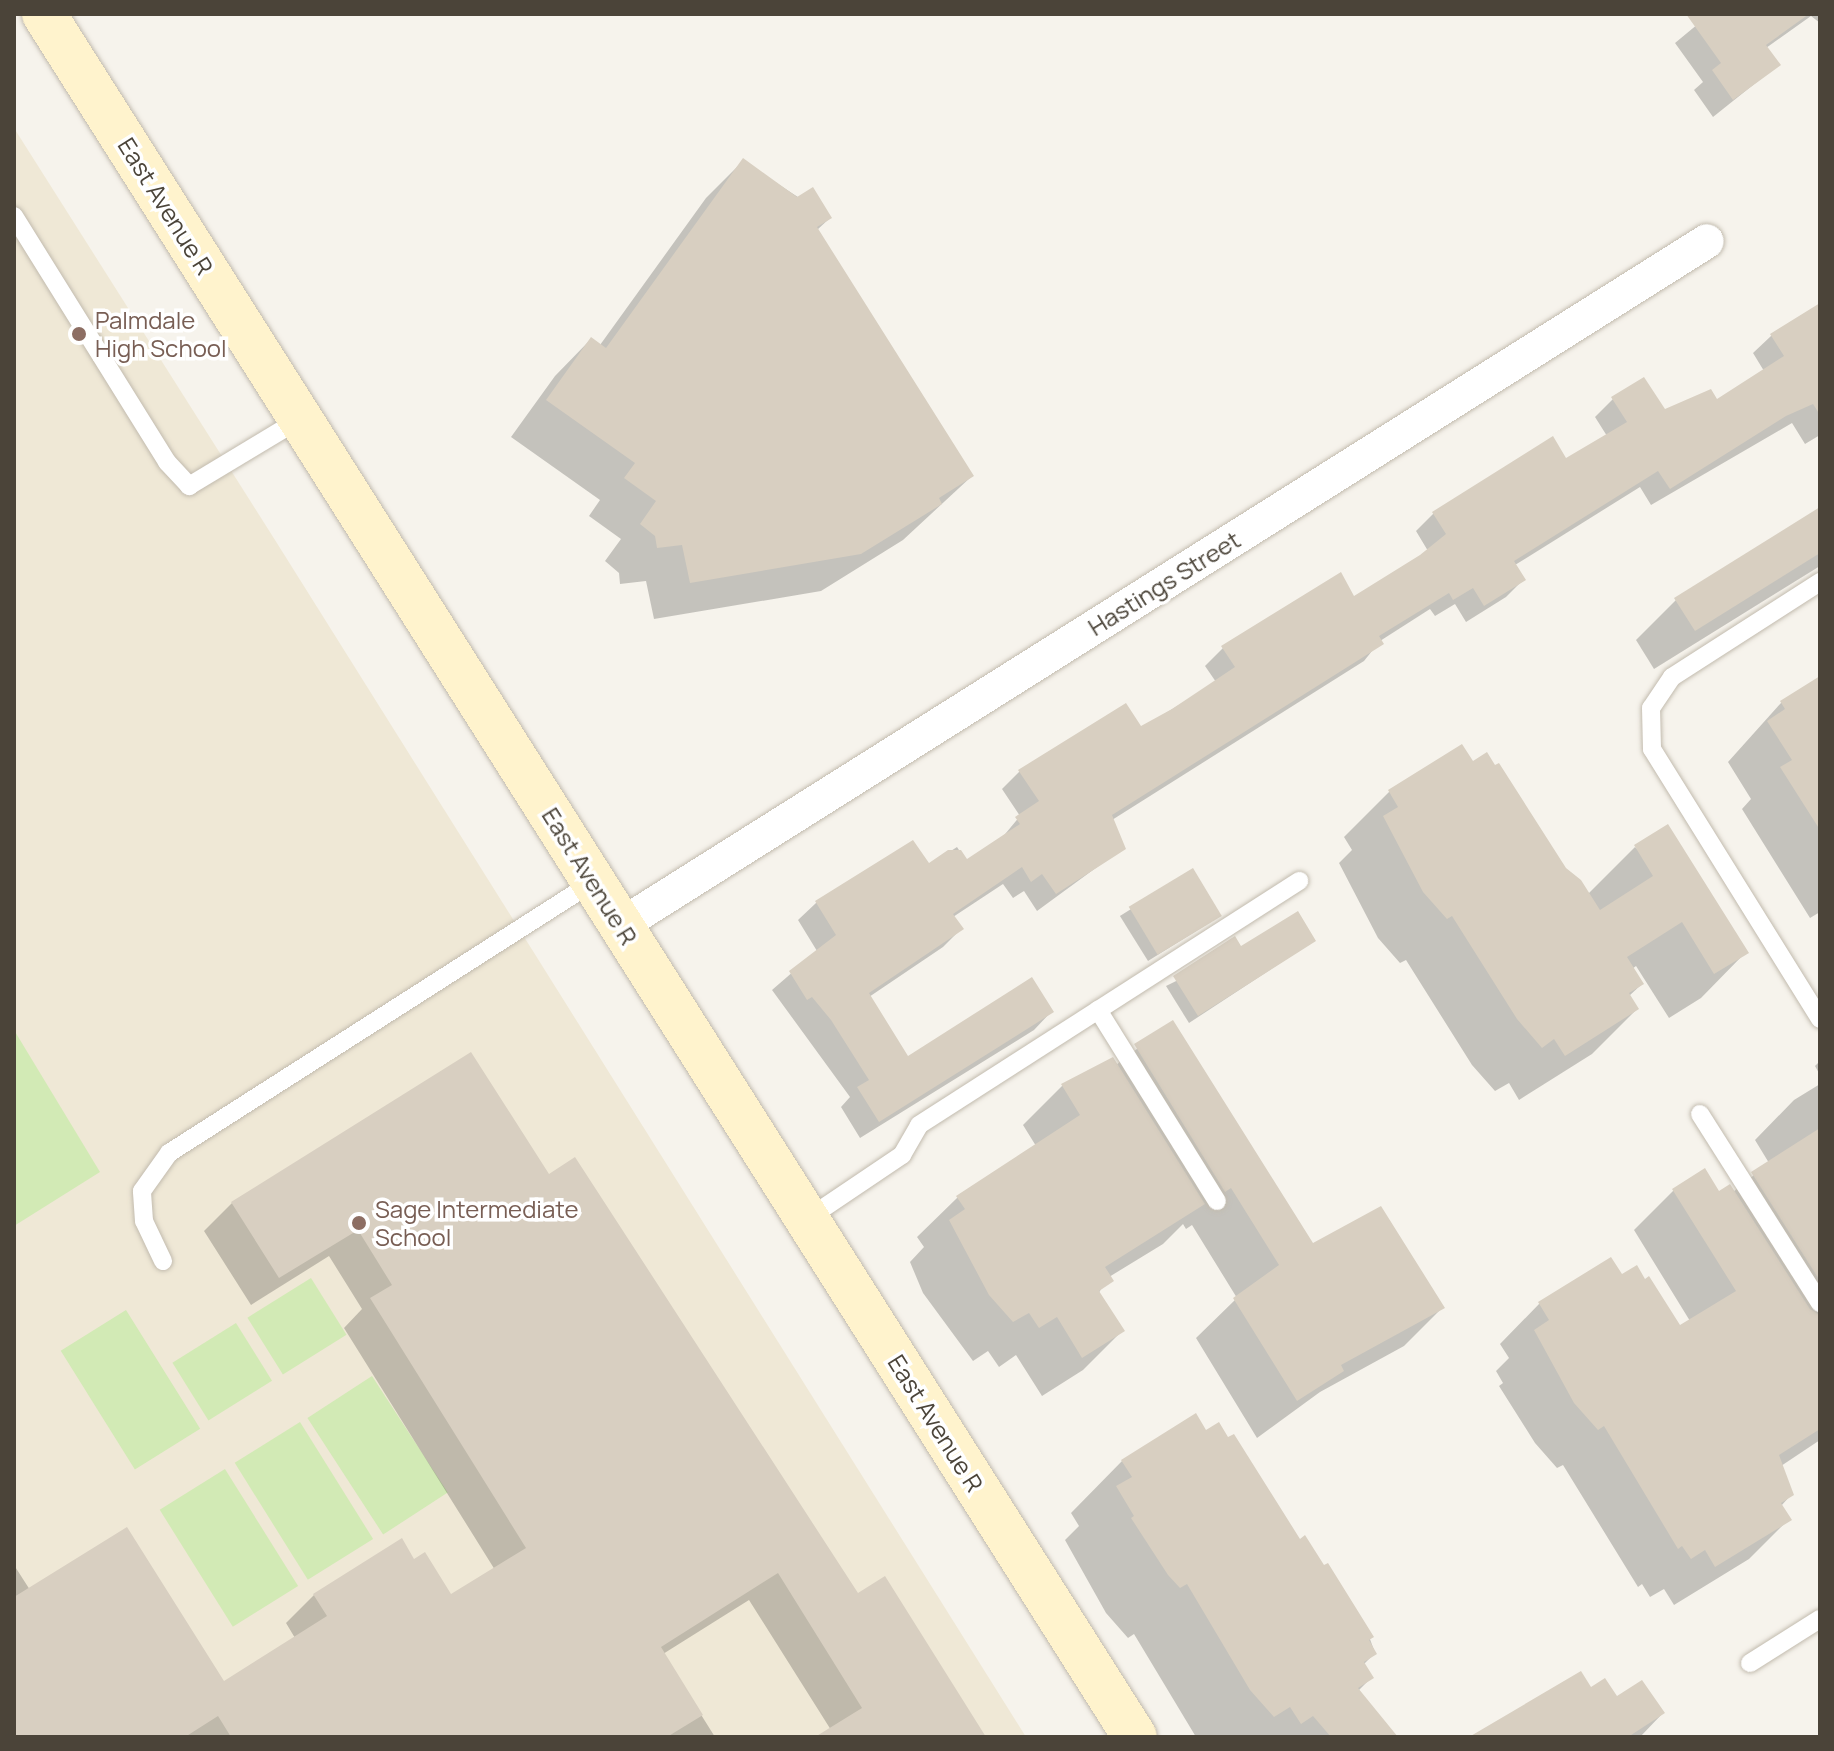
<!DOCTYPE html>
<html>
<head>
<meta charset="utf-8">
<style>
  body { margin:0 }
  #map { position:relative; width:1834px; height:1751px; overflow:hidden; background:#f6f3ec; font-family:Manrope,sans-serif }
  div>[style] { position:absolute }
  .education>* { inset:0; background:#efe8d6 }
  .green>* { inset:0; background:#d2eab5; transform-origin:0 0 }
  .shadow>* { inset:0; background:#0003; transform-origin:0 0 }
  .building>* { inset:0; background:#d8cfc1; transform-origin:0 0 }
  .roads { filter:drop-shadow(0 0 2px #c2bbae) drop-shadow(0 0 2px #c2bbae) }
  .service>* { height:18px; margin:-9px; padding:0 9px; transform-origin:9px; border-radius:9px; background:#fff }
  .minor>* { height:34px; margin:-17px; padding:0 17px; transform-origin:17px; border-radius:17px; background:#fff }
  .secondary>* { height:44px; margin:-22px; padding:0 22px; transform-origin:22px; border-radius:22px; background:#fff3cd }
  .dots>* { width:22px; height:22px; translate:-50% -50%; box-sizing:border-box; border:4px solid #fff; border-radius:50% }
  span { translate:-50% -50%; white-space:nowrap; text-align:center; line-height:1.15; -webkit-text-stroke:7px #fff; paint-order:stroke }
  .street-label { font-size:24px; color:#4b4439 }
  .education-label { font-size:24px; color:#785e54 }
  .left { translate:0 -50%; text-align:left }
  .frame { position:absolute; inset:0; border:16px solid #4b4439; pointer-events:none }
</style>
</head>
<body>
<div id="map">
  <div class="education">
    <i style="clip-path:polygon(14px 128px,275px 540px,1026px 1737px,14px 1737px)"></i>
  </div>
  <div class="green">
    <i style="clip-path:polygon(14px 1030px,100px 1172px,14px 1226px)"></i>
    <i style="left:311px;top:1278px;width:67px;height:75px;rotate:58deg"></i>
    <i style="left:126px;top:1310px;width:140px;height:77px;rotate:58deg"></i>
    <i style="left:236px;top:1323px;width:68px;height:75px;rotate:58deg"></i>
    <i style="left:372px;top:1376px;width:139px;height:77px;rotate:57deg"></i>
    <i style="left:300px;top:1422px;width:138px;height:77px;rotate:58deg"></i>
    <i style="left:225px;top:1469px;width:138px;height:77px;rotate:58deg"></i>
  </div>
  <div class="shadow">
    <i style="clip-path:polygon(1710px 14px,1820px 14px,1820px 23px,1811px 16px,1766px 48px,1778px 65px,1713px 117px,1694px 90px,1703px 82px,1675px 43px)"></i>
    <i style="clip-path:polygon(743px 161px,830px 218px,817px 230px,972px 476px,903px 540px,821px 591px,654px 619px,646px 581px,620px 584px,619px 573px,605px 561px,621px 539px,589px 516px,600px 500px,511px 437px,555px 376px,591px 339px,600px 345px,706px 198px)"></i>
    <i style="clip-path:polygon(1820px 305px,1820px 435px,1805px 444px,1792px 423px,1651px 505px,1640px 487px,1515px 565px,1524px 579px,1506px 597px,1466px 622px,1455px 604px,1435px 616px,1430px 609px,1380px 641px,1364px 661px,1112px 820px,1123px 848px,1037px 911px,1024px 891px,1013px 898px,1003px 884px,953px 917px,961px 929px,943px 947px,869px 997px,907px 1058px,1051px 1012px,1034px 1030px,860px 1138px,841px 1107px,850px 1097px,772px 990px,817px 951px,798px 920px,816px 903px,912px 842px,928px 866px,957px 847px,967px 862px,1001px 839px,1020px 816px,1002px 789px,1020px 771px,1140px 729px,1216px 682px,1205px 666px,1223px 648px,1354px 598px,1428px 551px,1416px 531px,1434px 513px,1566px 461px,1607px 436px,1595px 417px,1613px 399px,1664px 412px,1717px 402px,1764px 371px,1753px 353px,1771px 336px)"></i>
    <i style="clip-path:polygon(1820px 509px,1820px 566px,1654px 669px,1636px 640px,1676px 600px)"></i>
    <i style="clip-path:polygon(1820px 679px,1820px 912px,1810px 918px,1742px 809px,1751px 799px,1728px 762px,1781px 703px)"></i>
    <i style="clip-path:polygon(1472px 764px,1588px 894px,1635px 847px,1746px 952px,1701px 998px,1669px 1018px,1636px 966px,1632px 969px,1642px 984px,1629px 996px,1637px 1009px,1592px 1054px,1519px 1100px,1509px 1083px,1495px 1091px,1472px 1065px,1406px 960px,1400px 963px,1378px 938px,1339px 863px,1352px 850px,1344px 837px,1389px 792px)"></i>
    <i style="left:1192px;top:871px;width:53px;height:85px;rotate:58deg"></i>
    <i style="clip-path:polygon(1314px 941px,1189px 1023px,1166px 986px,1241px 949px)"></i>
    <i style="clip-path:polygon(1172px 1022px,1312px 1246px,1442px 1308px,1404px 1346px,1320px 1392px,1257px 1438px,1196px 1338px,1237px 1298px,1192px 1225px,1186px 1229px,1183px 1224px,1163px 1244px,1109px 1277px,1098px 1294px,1123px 1330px,1083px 1370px,1042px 1396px,1016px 1355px,999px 1367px,988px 1351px,973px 1361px,923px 1293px,910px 1262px,924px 1247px,917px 1237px,957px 1198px,1036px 1146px,1023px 1125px,1062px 1086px,1116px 1065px)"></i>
    <i style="clip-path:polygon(1820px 1061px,1820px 1075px,1815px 1066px)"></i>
    <i style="clip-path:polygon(1820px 1084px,1820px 1440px,1781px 1466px,1791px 1495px,1781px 1506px,1789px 1519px,1749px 1559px,1674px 1605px,1664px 1589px,1650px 1597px,1642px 1584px,1638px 1587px,1563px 1465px,1557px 1468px,1535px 1443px,1499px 1386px,1503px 1383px,1496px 1371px,1509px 1358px,1500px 1344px,1539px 1304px,1621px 1277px,1679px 1327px,1690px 1321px,1634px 1230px,1674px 1190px,1733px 1192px,1769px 1163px,1755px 1140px,1794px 1100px)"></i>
    <i style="clip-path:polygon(548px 1177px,858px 1596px,969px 1737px,819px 1737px,831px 1730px,749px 1600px,663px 1654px,715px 1737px,14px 1737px,14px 1565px,30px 1590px,223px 1684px,295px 1638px,286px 1623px,314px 1595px,414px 1561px,450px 1597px,495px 1570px,344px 1328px,362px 1309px,329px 1256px,251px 1305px,204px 1231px,232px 1203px)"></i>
    <i style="clip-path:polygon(1206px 1433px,1366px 1628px,1375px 1653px,1363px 1665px,1371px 1678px,1358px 1691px,1373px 1737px,1196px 1737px,1134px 1634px,1128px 1638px,1106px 1613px,1065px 1540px,1079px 1526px,1071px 1513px,1122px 1461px)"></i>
    <i style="clip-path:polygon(1580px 1674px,1590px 1690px,1663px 1713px,1640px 1737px,1480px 1737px)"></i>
  </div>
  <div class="building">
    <i style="clip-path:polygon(1686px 14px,1809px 14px,1766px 45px,1781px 65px,1733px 100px,1712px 70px,1721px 63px)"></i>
    <i style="clip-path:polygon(743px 158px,797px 197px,813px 187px,832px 218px,817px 227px,974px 476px,939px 498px,942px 504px,861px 554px,690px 583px,682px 545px,657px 548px,655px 536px,640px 524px,656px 501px,624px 478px,635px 463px,546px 400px,591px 337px,606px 348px)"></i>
    <i style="clip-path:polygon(1820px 303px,1820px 415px,1813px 404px,1786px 416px,1670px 489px,1658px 471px,1514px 561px,1526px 580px,1484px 606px,1473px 588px,1453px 600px,1449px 593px,1379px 636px,1384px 644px,1112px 815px,1126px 849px,1056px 894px,1042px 874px,1031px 882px,1022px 867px,953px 914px,964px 929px,869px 993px,908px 1056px,1032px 977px,1054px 1012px,879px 1122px,857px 1087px,869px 1080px,831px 1020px,812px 997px,807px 1000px,789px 971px,836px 935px,815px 901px,913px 840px,929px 863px,948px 850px,961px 850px,967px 859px,1020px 824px,1015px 817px,1039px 801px,1018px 770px,1126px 703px,1141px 726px,1172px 709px,1235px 667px,1221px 646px,1341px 572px,1354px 596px,1420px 555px,1446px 534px,1432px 512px,1553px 436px,1566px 458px,1627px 422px,1611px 397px,1644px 377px,1665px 409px,1711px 389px,1717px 399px,1784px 356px,1770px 334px)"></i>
    <i style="clip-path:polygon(1820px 507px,1820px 553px,1695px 631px,1674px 598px)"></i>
    <i style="clip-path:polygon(1820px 676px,1820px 830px,1780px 767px,1792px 760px,1767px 721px,1785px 709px,1780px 701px)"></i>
    <i style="clip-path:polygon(1462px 744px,1473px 761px,1487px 752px,1495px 765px,1499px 763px,1566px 868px,1581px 880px,1600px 910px,1653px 876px,1634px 845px,1668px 824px,1749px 953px,1714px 974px,1682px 922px,1627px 957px,1644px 984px,1629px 993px,1639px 1009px,1565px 1056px,1554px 1039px,1542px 1048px,1517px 1019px,1452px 916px,1447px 919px,1423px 892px,1383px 816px,1398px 807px,1388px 790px)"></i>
    <i style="left:1193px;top:868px;width:56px;height:75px;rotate:59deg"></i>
    <i style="clip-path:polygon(1298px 911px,1316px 941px,1198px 1016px,1173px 976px,1235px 936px,1241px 946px)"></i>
    <i style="clip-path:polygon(1173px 1020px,1313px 1243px,1381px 1206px,1445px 1308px,1341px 1365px,1344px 1371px,1297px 1401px,1233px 1298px,1279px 1265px,1231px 1188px,1225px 1192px,1134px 1044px)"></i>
    <i style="clip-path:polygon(471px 1052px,549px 1174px,575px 1157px,858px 1593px,885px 1576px,986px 1737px,815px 1737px,862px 1708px,778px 1573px,661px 1647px,703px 1715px,667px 1737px,231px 1737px,218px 1716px,185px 1737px,14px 1737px,14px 1597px,127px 1527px,224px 1681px,327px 1616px,313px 1594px,402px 1538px,414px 1559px,425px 1552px,451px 1594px,526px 1548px,370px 1298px,392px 1285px,358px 1230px,279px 1278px,231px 1202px)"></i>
    <i style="clip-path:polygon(1113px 1057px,1205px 1204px,1105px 1267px,1114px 1281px,1099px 1291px,1125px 1331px,1082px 1358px,1057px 1317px,1039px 1328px,1029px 1313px,1013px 1322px,989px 1295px,949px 1220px,965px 1209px,956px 1196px,1080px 1115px,1061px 1084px)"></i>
    <i style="clip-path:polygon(1820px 1128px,1820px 1281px,1751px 1172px)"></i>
    <i style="clip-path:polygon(1705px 1168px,1719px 1191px,1730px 1184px,1810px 1309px,1820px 1315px,1820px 1429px,1779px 1455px,1794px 1495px,1781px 1503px,1792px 1520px,1715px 1567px,1705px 1550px,1691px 1559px,1682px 1546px,1678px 1549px,1604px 1426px,1598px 1430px,1574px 1403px,1534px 1330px,1549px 1320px,1538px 1302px,1611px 1257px,1622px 1274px,1637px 1265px,1645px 1279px,1649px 1276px,1680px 1325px,1736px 1291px,1672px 1189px)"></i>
    <i style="clip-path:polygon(1196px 1413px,1206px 1430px,1219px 1422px,1228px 1437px,1234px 1434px,1300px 1539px,1305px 1535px,1324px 1565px,1328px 1563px,1374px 1637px,1369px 1640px,1377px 1654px,1364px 1662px,1374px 1678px,1358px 1688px,1398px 1737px,1331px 1737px,1313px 1716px,1301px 1724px,1290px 1707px,1274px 1717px,1250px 1690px,1187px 1584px,1180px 1588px,1168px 1575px,1131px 1518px,1134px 1516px,1116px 1486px,1132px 1477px,1121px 1460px)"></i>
    <i style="clip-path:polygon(1581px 1671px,1591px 1687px,1605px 1678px,1617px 1696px,1642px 1680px,1665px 1713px,1628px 1737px,1469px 1737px)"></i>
  </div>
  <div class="roads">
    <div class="service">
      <i style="left:14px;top:216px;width:290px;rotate:58.1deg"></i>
      <i style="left:167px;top:462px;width:33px;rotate:47deg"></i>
      <i style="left:189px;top:486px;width:130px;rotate:-31.1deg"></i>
      <i style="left:1820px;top:582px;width:176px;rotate:147.3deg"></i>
      <i style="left:1672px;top:677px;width:37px;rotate:124deg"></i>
      <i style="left:1651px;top:708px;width:41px;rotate:88.6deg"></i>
      <i style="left:1652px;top:749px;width:318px;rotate:58.1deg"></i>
      <i style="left:1098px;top:1010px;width:225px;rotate:58.1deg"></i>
      <i style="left:1700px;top:1114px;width:224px;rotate:57.6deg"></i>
      <i style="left:807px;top:1219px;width:115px;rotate:-34deg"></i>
      <i style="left:902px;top:1155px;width:34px;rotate:-60deg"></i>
      <i style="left:919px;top:1125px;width:452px;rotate:-32.7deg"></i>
      <i style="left:163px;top:1261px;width:44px;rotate:-115.4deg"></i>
      <i style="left:144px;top:1221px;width:30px;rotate:-94deg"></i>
      <i style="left:142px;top:1191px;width:47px;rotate:-54.6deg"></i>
      <i style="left:169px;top:1153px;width:503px;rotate:-32.58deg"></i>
      <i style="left:1750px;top:1663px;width:83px;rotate:-32.2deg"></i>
    </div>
    <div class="minor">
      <i style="left:621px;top:925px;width:1283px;rotate:-32.2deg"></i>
    </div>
    <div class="secondary">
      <i style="left:44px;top:14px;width:2039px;rotate:57.66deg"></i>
    </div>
  </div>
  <div class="dots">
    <i style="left:79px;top:334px;background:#8d6e63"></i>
    <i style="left:359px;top:1223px;background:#8d6e63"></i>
  </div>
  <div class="street-label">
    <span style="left:166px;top:206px;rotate:58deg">East Avenue R</span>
    <span style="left:1164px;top:583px;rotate:-32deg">Hastings Street</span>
    <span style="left:590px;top:876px;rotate:58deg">East Avenue R</span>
    <span style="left:936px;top:1423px;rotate:58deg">East Avenue R</span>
  </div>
  <div class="education-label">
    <span class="left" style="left:95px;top:334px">Palmdale<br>High School</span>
    <span class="left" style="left:375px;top:1223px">Sage Intermediate<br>School</span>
  </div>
  <div class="frame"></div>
</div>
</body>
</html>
